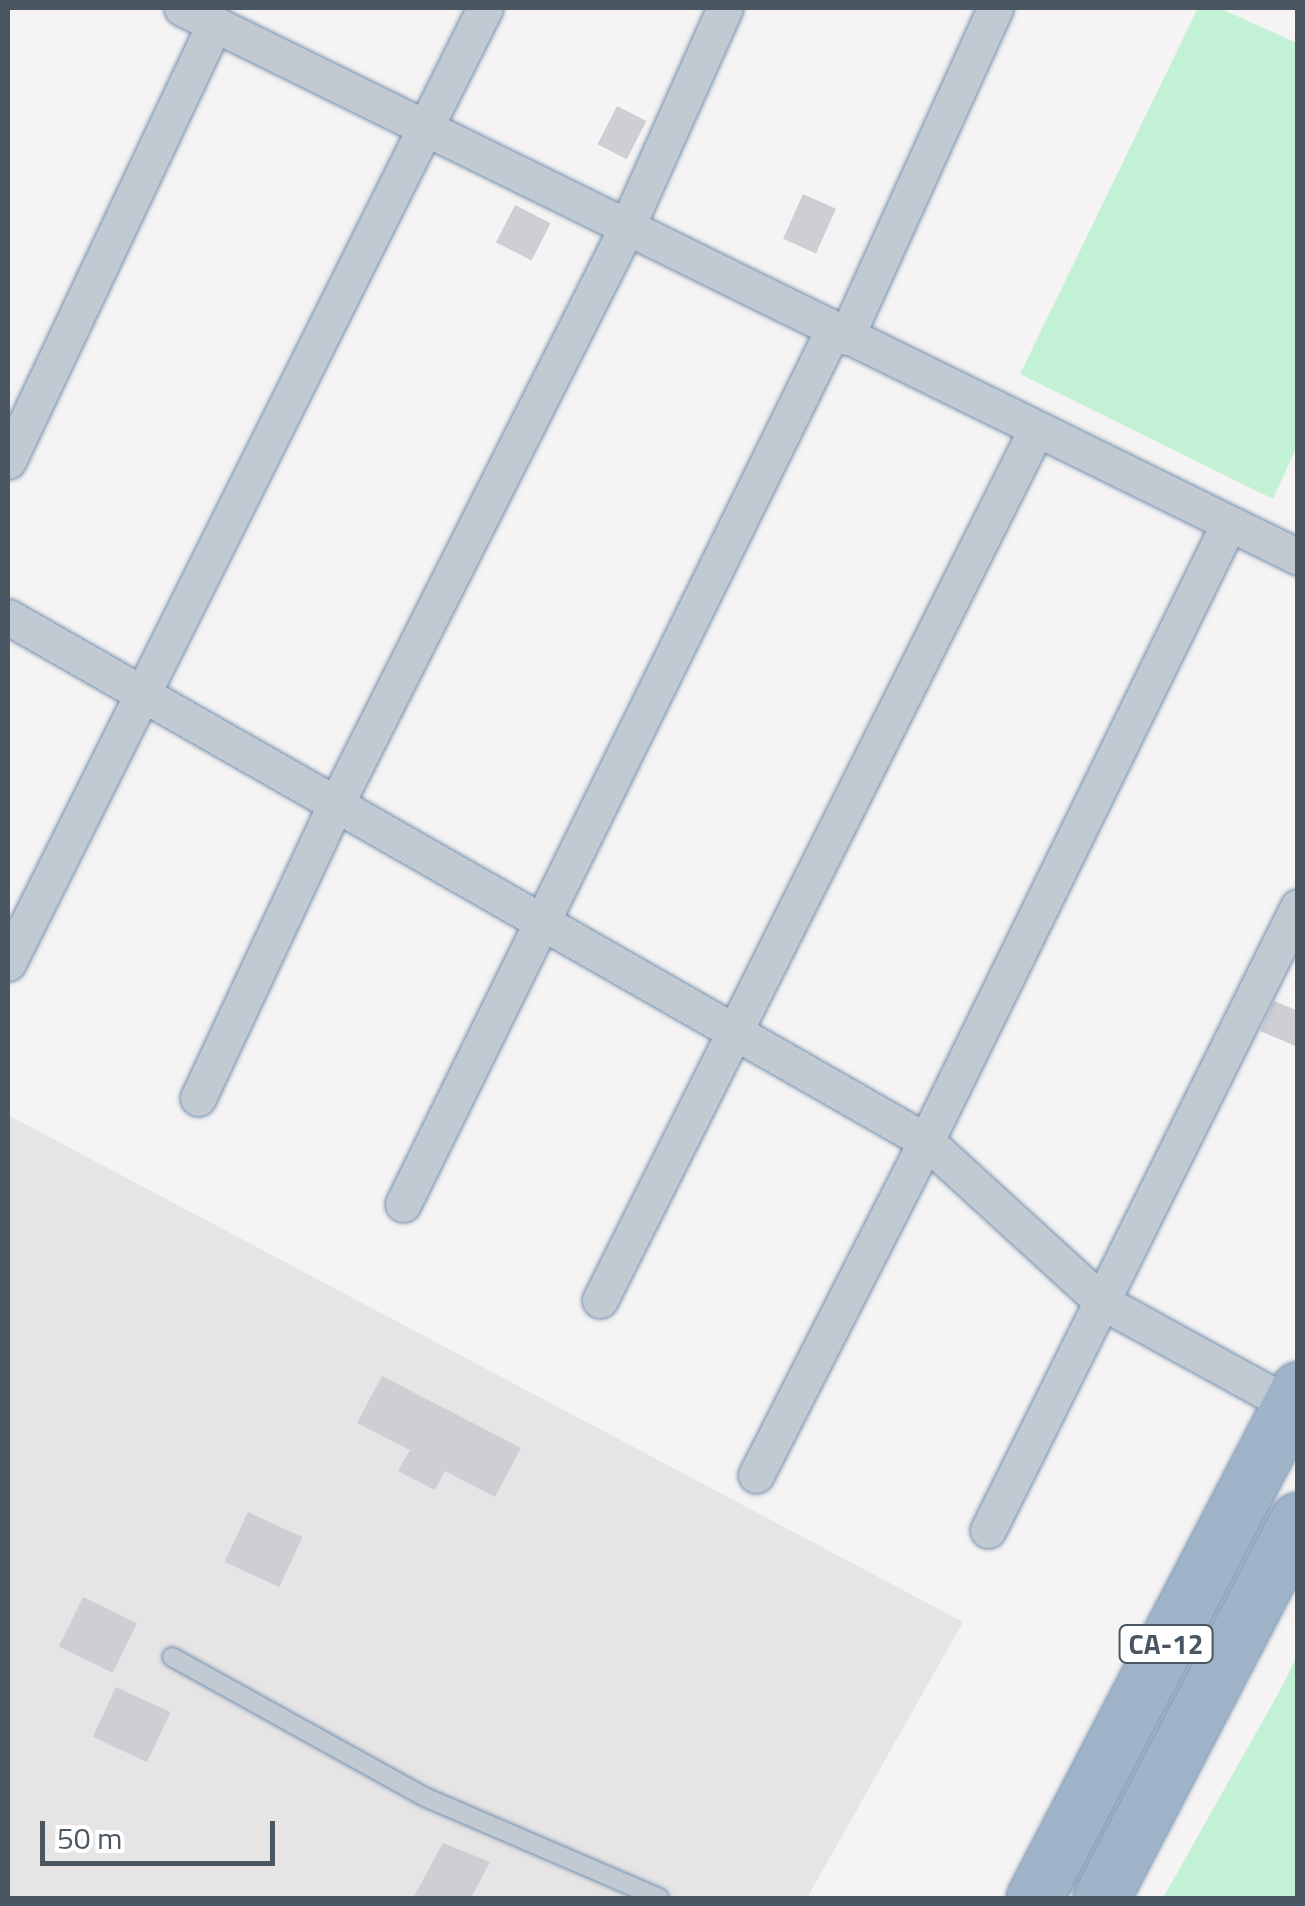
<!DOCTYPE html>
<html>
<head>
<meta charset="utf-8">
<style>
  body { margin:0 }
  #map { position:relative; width:1305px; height:1906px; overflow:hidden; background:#f5f3f3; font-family:"Titillium Web",sans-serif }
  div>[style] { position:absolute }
  .education>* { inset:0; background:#e6e4e5 }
  .green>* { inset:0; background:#c3f1d5 }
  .building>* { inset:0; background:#cdcfd5; transform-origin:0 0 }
  .roads { filter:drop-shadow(0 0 2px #7690ad) drop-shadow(0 0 2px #7690ad) }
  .service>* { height:18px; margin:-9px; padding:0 9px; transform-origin:9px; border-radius:9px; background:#c1cad2 }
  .minor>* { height:35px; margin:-17.5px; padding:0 17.5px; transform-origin:17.5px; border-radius:17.5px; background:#c1cad2 }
  .trunk>* { height:55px; margin:-27.5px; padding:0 27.5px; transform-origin:27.5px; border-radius:27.5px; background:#9fb4c9 }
  span { translate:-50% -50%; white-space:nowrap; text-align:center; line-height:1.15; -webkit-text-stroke:8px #fff; paint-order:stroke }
  .shield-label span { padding:2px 8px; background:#fff; border:2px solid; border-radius:8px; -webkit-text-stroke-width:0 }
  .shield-label { font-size:28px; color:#4a5661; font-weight:700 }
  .frame { position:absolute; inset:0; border:10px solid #4a5661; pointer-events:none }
  .scale { position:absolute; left:40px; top:1821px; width:235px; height:45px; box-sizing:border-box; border:5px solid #4a5661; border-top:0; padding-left:12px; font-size:30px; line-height:35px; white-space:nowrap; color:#4a5661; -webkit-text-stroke:8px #fff; paint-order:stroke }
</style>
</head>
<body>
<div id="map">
  <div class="education">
    <i style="clip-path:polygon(8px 1115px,963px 1622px,807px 1898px,8px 1898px)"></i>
  </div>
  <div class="green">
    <i style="clip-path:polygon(1198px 8px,1219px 8px,1297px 43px,1297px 446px,1273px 499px,1020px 374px)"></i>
    <i style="clip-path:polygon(1297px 1656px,1297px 1898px,1163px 1898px,1283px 1685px)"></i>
  </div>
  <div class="building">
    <i style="left:617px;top:106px;width:33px;height:43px;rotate:27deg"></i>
    <i style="left:803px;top:194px;width:36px;height:49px;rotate:24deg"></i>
    <i style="left:515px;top:205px;width:40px;height:42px;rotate:27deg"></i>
    <i style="clip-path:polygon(1274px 1001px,1298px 1011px,1298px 1047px,1260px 1031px)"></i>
    <i style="clip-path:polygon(382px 1376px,521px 1448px,495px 1497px,445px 1471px,435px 1490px,398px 1471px,410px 1450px,357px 1423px)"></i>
    <i style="left:248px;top:1512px;width:60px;height:55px;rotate:25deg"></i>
    <i style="left:83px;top:1597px;width:60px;height:55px;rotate:26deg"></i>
    <i style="left:116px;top:1687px;width:60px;height:55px;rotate:25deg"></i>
    <i style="clip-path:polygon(443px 1843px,490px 1862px,471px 1898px,413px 1898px)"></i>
  </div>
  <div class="roads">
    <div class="service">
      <i style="left:172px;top:1657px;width:289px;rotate:29deg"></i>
      <i style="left:425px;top:1797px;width:255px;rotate:23.3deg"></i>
    </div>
    <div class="minor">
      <i style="left:182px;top:8px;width:1244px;rotate:26.19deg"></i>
      <i style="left:846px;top:337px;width:361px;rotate:-65.6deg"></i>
      <i style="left:8px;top:461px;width:484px;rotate:-64.7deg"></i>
      <i style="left:8px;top:617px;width:1057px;rotate:29.72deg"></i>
      <i style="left:926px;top:1141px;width:237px;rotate:42.4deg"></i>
      <i style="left:1101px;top:1301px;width:216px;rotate:28.8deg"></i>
      <i style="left:8px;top:963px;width:1067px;rotate:-63.46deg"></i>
      <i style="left:198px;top:1098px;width:325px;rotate:-64.9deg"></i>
      <i style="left:336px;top:804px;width:644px;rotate:-63.24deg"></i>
      <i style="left:626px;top:229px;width:242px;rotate:-65.9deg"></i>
      <i style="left:403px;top:1204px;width:974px;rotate:-63.8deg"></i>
      <i style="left:600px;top:1300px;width:973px;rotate:-63.38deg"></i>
      <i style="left:756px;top:1475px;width:375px;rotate:-63deg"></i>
      <i style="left:926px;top:1141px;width:688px;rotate:-63.88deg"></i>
      <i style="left:988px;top:1530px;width:696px;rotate:-63.55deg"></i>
    </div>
    <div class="trunk">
      <i style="left:1034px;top:1898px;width:573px;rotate:-62.54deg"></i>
      <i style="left:1101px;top:1898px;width:426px;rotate:-62.5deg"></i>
    </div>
  </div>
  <div class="shield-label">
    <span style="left:1166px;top:1644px">CA-12</span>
  </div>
  <div class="frame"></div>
  <div class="scale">50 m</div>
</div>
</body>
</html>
